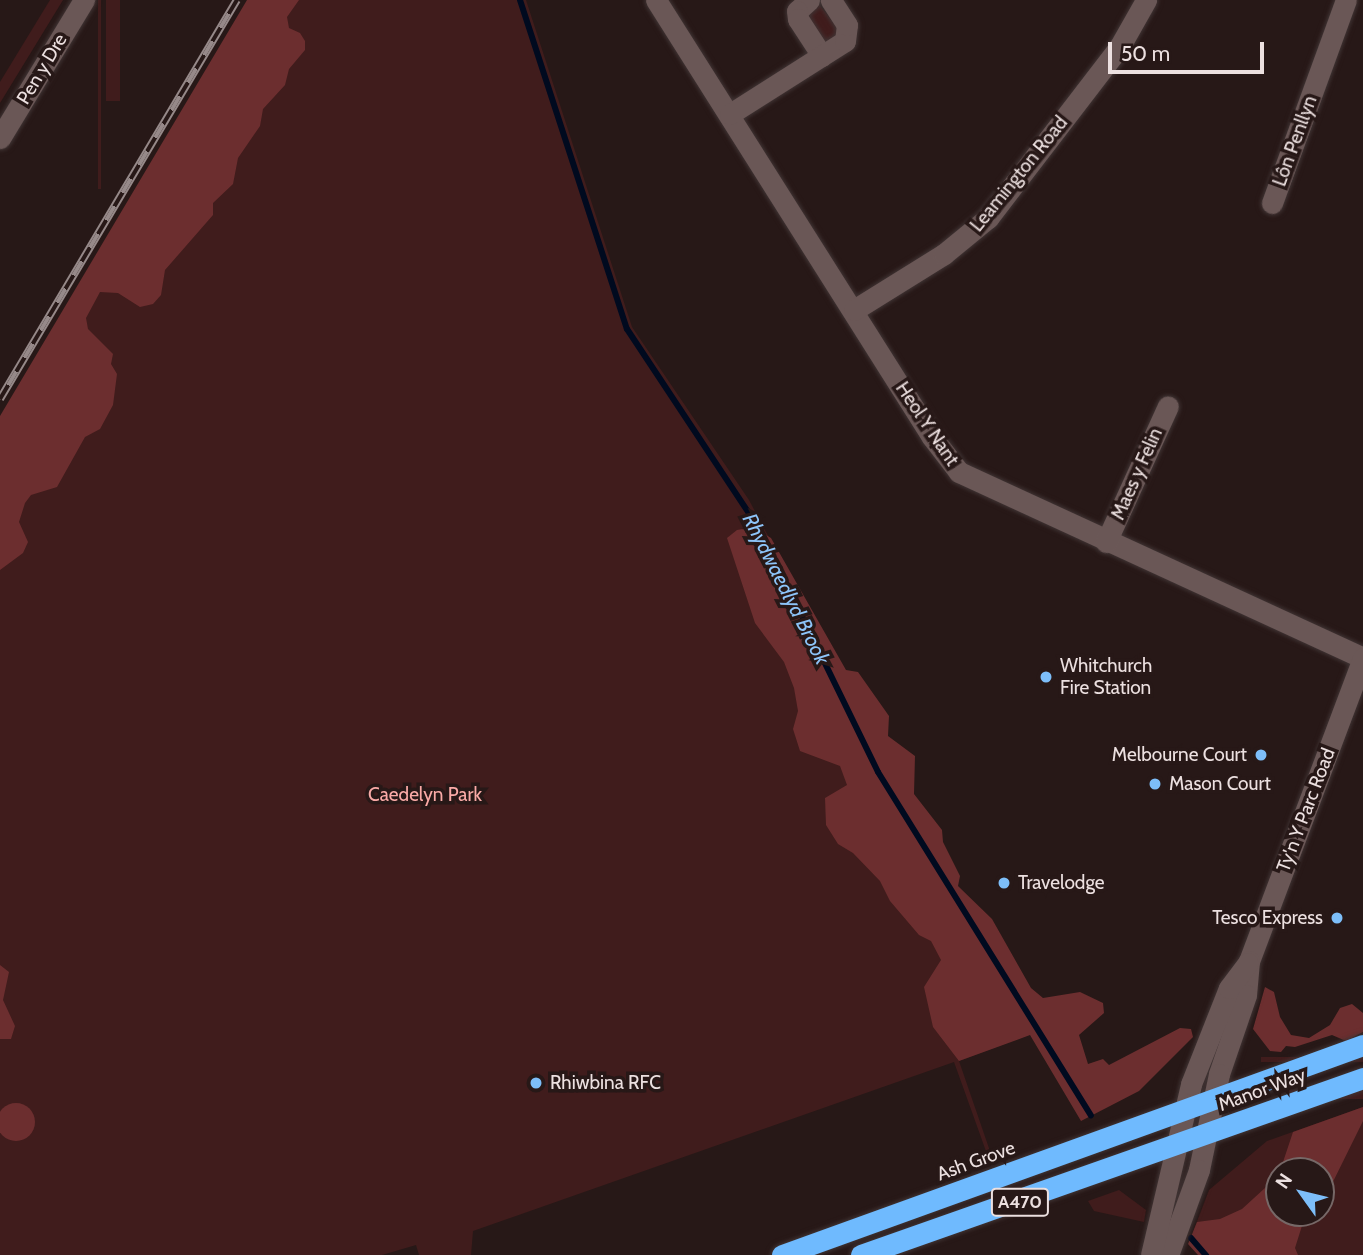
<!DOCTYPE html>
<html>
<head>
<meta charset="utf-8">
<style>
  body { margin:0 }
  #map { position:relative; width:1363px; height:1255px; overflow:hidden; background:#271817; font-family:Cabin,sans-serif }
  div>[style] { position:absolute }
  .green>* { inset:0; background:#401c1c; transform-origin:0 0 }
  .forest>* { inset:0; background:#6c2e2f }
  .round { border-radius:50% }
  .stream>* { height:6px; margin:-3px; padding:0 3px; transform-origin:3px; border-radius:3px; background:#000a1f }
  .roads { filter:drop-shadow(0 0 2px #403434) drop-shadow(0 0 2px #403434) }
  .minor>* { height:21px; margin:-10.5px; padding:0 10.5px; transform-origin:10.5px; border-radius:10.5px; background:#6a5756 }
  .highway>* { height:21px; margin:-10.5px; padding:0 10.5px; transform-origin:10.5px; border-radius:10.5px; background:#6fbafe }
  .rail>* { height:8px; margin-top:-4px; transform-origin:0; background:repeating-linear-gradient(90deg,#271817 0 16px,#968989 0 32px); box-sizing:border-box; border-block:2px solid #968989 }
  .dots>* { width:19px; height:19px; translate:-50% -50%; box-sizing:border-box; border:4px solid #271817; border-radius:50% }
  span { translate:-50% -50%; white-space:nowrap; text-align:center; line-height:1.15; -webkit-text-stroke:7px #271817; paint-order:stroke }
  .shield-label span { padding:2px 5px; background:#271817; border:2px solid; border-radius:5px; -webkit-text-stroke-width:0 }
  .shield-label { font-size:18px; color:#ece0e0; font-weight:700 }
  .street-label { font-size:19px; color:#ece0e0 }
  .poi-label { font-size:19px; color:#ece0e0 }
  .left { translate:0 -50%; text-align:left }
  .right { translate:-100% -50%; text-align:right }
  .park-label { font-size:19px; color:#faaaa7 }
  .water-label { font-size:21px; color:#8dc4f9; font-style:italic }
  .north { position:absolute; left:1265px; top:1157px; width:70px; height:70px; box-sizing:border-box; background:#271817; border:2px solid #766867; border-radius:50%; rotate:304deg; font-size:19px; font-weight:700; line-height:28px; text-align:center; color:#ece0e0 }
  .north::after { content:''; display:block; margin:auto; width:24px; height:32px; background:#7dbef9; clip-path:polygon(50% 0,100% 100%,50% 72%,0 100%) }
  .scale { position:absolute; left:1108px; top:42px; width:156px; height:32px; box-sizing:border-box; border:4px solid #ece0e0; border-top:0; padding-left:9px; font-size:21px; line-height:24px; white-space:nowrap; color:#ece0e0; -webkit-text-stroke:5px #271817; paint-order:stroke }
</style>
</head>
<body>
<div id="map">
  <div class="green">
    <i style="clip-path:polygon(50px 0,63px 0,0 103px,0 82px)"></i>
    <i style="left:98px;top:0;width:3px;height:189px"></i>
    <i style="left:106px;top:0;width:14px;height:101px"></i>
    <i style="clip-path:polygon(268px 0,526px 0,632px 327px,749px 500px,946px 872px,1048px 1028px,959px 1061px,991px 1154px,987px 1154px,954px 1062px,473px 1231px,471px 1255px,419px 1255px,416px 1245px,382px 1255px,0 1255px,0 455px)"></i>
    <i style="clip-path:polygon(818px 3px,839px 30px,837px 40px,822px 42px,807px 17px,808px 8px)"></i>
    <i style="left:1363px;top:1057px;width:5px;height:102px;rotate:90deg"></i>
    <i style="left:1363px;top:1090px;width:9px;height:74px;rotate:90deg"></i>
    <i style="clip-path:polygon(evenodd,1363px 1107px,1363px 1255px,1214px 1255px,1193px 1232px,1209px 1190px,1267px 1141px,1363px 1107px,1279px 1171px,1321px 1171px,1321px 1213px,1279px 1213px,1279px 1171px)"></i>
    <i style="clip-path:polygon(1119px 1190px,1146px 1210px,1144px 1222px,1094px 1211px,1088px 1201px)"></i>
  </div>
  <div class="forest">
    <i style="clip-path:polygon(247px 0,299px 0,287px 17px,289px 28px,300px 33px,305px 41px,305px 50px,289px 69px,285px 85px,263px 109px,260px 126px,238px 158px,233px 184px,213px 203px,213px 215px,165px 270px,161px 295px,153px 304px,140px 307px,118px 293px,100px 292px,86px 318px,88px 329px,113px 354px,111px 364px,117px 374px,113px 405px,100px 429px,85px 437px,57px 487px,31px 495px,25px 503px,19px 522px,28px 542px,23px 553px,0 570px,0 416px)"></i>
    <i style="clip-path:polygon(753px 527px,771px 538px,846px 670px,858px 672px,889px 716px,888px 736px,915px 756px,914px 794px,942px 830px,943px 842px,960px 876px,958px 886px,992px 919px,1031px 988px,1043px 998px,1080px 992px,1103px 1003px,1104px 1013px,1079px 1035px,1088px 1064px,1103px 1059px,1109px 1065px,1180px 1028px,1191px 1029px,1193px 1037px,1139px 1091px,1081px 1121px,1030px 1035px,959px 1061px,933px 1027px,924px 987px,941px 960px,931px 941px,919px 935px,890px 901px,880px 881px,853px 853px,838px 844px,826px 825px,825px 798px,847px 785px,840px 766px,800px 751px,793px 729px,798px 711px,794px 688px,784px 662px,755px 623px,727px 538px,737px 530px)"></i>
    <i style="clip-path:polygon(0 965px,9px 972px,3px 1000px,15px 1026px,11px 1039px,0 1039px)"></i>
    <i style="clip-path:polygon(1265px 987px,1274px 992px,1280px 1017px,1291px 1035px,1309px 1038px,1330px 1025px,1340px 1008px,1352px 1004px,1363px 1013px,1363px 1032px,1346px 1041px,1332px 1035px,1295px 1047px,1286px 1046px,1281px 1052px,1270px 1051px,1253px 1029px)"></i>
    <i class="round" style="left:-3px;top:1103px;width:38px;height:38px"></i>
    <i style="clip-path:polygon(1363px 1107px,1363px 1121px,1324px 1200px,1321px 1171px,1279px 1171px,1279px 1213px,1306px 1213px,1295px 1248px,1298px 1255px,1198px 1255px,1188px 1244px,1197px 1222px,1220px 1219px,1242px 1209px,1265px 1188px,1283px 1162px,1293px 1132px)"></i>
  </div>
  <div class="stream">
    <i style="left:520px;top:0;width:346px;rotate:72deg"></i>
    <i style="left:627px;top:329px;width:241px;rotate:56.5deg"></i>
    <i style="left:760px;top:530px;width:269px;rotate:64deg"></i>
    <i style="left:878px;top:772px;width:404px;rotate:58.2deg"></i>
    <i style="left:1191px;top:1238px;width:23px;rotate:49deg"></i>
  </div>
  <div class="roads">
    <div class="minor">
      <i style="left:656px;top:0;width:517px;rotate:57.72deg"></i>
      <i style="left:932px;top:437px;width:44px;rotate:52.4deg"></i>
      <i style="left:959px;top:472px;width:445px;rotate:24.7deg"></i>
      <i style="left:1363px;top:658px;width:324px;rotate:110.6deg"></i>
      <i style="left:1249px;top:961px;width:34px;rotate:95deg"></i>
      <i style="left:1246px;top:995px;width:83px;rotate:108.9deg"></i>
      <i style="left:1219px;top:1074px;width:98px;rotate:101.8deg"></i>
      <i style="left:1199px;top:1170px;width:90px;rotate:110deg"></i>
      <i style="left:809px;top:0;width:16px;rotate:137deg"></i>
      <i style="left:797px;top:11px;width:8px;rotate:83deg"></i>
      <i style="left:798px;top:19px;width:44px;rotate:57deg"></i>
      <i style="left:730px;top:114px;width:136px;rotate:-32.4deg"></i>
      <i style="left:845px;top:41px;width:16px;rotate:-83deg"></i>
      <i style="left:847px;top:25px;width:30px;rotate:-123deg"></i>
      <i style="left:0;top:138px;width:162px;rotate:-58.7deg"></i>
      <i style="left:1272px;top:203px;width:216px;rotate:-70deg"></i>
      <i style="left:854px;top:310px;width:106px;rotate:-31.9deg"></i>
      <i style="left:944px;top:254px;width:57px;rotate:-39.3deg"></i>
      <i style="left:988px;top:218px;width:217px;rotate:-52.5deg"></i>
      <i style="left:1120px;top:46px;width:53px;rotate:-60.5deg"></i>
      <i style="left:1106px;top:542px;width:149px;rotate:-65.5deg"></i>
      <i style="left:1151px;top:1255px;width:176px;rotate:-76.8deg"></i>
      <i style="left:1191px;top:1084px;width:103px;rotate:-68.4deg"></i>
      <i style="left:1229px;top:988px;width:31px;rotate:-53deg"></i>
    </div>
    <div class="highway">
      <i style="left:782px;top:1255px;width:618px;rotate:-19.87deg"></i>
      <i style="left:861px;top:1255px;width:532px;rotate:-19.42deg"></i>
    </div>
  </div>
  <div class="rail">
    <i style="left:0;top:399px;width:464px;rotate:-59.3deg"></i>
  </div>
  <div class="dots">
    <i style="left:1046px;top:677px;background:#7dbef9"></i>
    <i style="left:1261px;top:755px;background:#7dbef9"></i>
    <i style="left:1155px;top:784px;background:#7dbef9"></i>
    <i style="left:1004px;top:883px;background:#7dbef9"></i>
    <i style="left:1337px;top:918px;background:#7dbef9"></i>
    <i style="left:536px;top:1083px;background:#7dbef9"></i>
  </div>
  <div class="shield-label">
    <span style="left:1020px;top:1202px">A470</span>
  </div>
  <div class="street-label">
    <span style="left:42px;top:69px;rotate:-59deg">Pen y Dre</span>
    <span style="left:1295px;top:141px;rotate:-70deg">Lôn Penllyn</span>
    <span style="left:1019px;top:174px;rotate:-51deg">Leamington Road</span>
    <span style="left:927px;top:424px;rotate:56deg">Heol Y Nant</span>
    <span style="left:1137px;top:474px;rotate:-66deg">Maes y Felin</span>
    <span style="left:1306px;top:810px;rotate:-69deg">Ty'n Y Parc Road</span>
    <span style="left:1262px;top:1090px;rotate:-20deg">Manor Way</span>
    <span style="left:976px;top:1161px;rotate:-20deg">Ash Grove</span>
  </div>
  <div class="poi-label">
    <span class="left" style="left:1060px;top:677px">Whitchurch<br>Fire Station</span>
    <span class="right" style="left:1247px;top:755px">Melbourne Court</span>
    <span class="left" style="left:1169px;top:784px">Mason Court</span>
    <span class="left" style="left:1018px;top:883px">Travelodge</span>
    <span class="right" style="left:1323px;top:918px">Tesco Express</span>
    <span class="left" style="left:550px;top:1083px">Rhiwbina RFC</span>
  </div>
  <div class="park-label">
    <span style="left:425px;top:795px">Caedelyn Park</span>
  </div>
  <div class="water-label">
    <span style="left:786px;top:589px;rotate:63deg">Rhydwaedlyd Brook</span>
  </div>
  <div class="north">N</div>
  <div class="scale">50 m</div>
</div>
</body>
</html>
